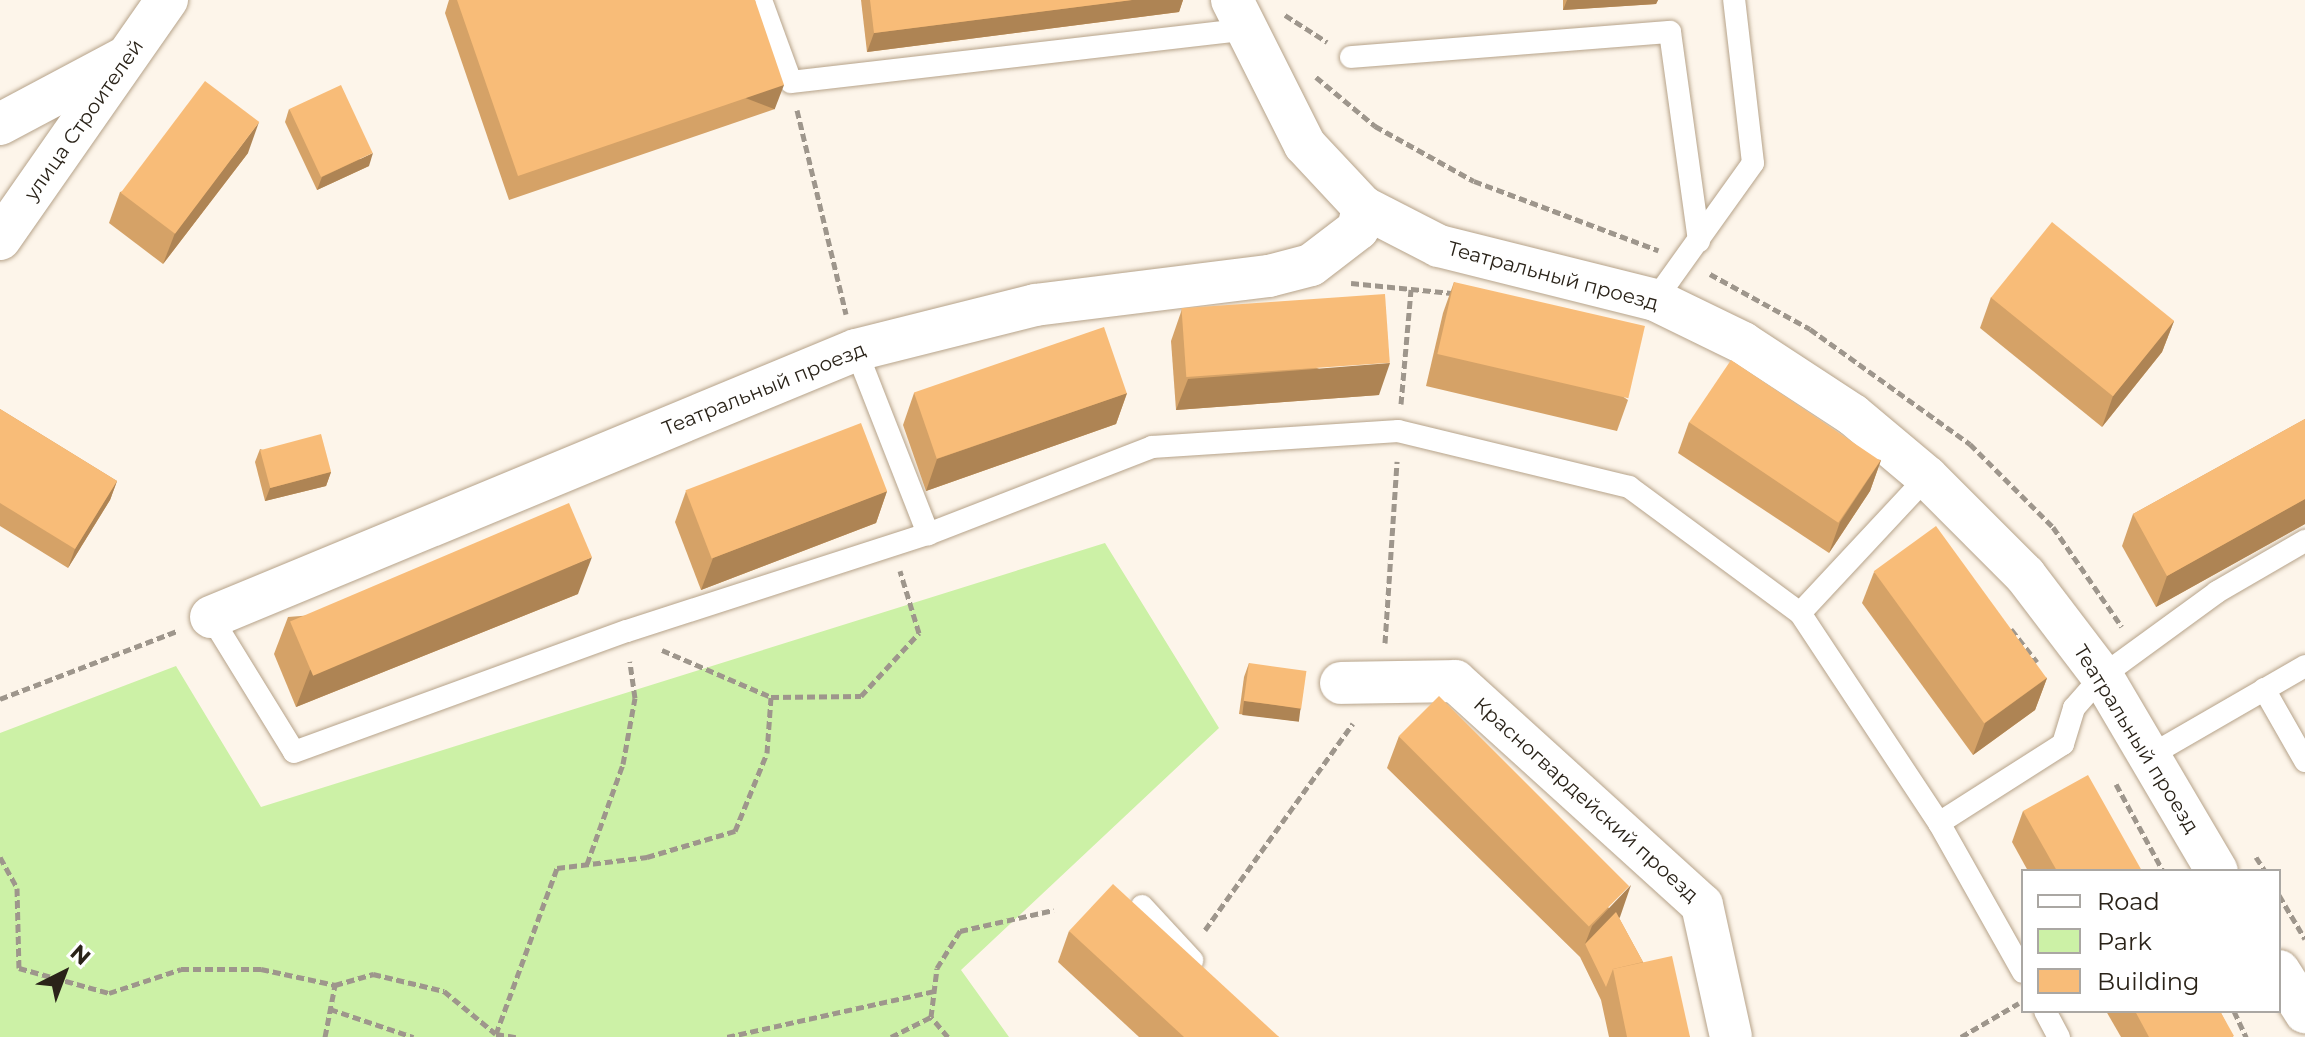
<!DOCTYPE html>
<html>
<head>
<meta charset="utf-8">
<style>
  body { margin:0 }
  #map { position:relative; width:2305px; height:1037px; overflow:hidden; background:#fdf5ea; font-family:Montserrat,sans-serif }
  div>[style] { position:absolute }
  .green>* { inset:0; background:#ccf1a6 }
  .path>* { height:5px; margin-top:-2.5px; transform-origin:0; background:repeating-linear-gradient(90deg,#9e968c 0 8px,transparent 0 12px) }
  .roads { filter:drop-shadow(0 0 2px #b6a38a) drop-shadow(0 0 2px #b6a38a) }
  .lane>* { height:22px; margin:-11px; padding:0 11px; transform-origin:11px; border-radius:11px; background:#fff }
  .street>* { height:42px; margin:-21px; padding:0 21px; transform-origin:21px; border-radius:21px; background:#fff }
  .wall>* { inset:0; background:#d5a267 }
  .shaded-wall>* { inset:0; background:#ae8454; transform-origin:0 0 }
  .building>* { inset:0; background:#f8bc78; transform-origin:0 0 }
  span { translate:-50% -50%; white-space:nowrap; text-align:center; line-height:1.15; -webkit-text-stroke:6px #fff; paint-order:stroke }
  .street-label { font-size:20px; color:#2a2319 }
  .legend { position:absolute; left:2021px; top:869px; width:260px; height:144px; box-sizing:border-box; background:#fff; border:2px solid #aaa7a3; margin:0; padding:10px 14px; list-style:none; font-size:24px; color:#2a2319 }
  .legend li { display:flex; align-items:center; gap:16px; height:40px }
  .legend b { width:40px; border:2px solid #aaa7a3 }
  .north { position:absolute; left:24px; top:933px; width:80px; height:80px; -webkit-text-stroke:6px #fff; paint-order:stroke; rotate:42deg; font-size:22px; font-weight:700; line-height:32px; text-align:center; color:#2a2319 }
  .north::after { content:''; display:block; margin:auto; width:28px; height:36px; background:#2a2319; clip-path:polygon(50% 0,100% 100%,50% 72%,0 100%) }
</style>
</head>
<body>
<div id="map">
  <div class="green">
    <i style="clip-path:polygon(1105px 543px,1219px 728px,961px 970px,1009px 1037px,0 1037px,0 733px,176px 666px,261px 807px)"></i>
  </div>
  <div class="path">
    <i style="left:1285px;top:15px;width:50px;rotate:32.7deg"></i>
    <i style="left:1316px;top:77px;width:77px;rotate:39.7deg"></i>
    <i style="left:1375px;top:126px;width:113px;rotate:29.1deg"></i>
    <i style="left:1474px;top:181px;width:197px;rotate:20.6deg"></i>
    <i style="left:797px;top:110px;width:210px;rotate:76.5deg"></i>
    <i style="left:1710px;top:274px;width:114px;rotate:28.8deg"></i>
    <i style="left:1810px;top:329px;width:197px;rotate:35.7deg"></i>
    <i style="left:1970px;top:444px;width:117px;rotate:45deg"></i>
    <i style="left:2053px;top:527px;width:121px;rotate:55.4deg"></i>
    <i style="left:1351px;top:283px;width:101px;rotate:5.7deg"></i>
    <i style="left:1401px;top:404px;width:115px;rotate:-85deg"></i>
    <i style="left:2011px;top:629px;width:42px;rotate:51.8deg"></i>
    <i style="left:1385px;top:643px;width:182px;rotate:-86.2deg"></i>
    <i style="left:662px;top:650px;width:119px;rotate:23.3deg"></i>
    <i style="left:0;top:699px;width:190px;rotate:-21deg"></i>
    <i style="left:2116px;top:784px;width:99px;rotate:61.6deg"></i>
    <i style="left:0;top:857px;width:35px;rotate:61deg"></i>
    <i style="left:17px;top:888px;width:80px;rotate:88.6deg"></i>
    <i style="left:19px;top:968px;width:93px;rotate:15.5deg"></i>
    <i style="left:109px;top:993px;width:76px;rotate:-18.4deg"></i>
    <i style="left:181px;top:969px;width:80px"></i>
    <i style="left:261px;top:969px;width:76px;rotate:12.2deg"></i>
    <i style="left:335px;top:985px;width:40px;rotate:-16deg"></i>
    <i style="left:373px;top:974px;width:73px;rotate:13.5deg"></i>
    <i style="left:444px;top:991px;width:67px;rotate:39.6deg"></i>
    <i style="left:496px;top:1034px;width:20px;rotate:9deg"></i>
    <i style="left:2256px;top:857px;width:17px;rotate:57deg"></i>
    <i style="left:587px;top:864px;width:106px;rotate:-70.2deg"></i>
    <i style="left:623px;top:764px;width:67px;rotate:-79.7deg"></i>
    <i style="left:635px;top:698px;width:37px;rotate:-98deg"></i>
    <i style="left:2279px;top:895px;width:51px;rotate:59.4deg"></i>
    <i style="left:1205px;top:930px;width:254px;rotate:-54.4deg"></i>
    <i style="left:330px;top:1009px;width:88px;rotate:18.6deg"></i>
    <i style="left:2234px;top:1011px;width:29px;rotate:65deg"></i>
    <i style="left:496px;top:1034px;width:177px;rotate:-69.8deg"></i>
    <i style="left:557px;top:868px;width:91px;rotate:-7deg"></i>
    <i style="left:647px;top:857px;width:92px;rotate:-16.5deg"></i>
    <i style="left:735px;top:831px;width:84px;rotate:-67.7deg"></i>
    <i style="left:767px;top:753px;width:56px;rotate:-85.9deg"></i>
    <i style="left:771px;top:697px;width:90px;rotate:-0.6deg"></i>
    <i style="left:861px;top:696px;width:86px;rotate:-47.4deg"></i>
    <i style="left:919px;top:633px;width:65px;rotate:-107deg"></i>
    <i style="left:325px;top:1037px;width:53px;rotate:-79.1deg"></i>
    <i style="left:727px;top:1037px;width:212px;rotate:-12.5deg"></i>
    <i style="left:891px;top:1037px;width:45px;rotate:-26.6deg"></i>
    <i style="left:948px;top:1037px;width:26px;rotate:-130deg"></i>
    <i style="left:931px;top:1017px;width:49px;rotate:-83deg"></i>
    <i style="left:937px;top:968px;width:44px;rotate:-58.1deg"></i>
    <i style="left:960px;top:931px;width:96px;rotate:-12.6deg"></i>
    <i style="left:1961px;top:1037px;width:67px;rotate:-30.4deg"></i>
  </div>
  <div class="roads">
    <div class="lane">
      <i style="left:761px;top:0;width:87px;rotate:69.9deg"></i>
      <i style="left:791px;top:82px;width:459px;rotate:-6.6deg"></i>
      <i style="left:1351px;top:57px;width:320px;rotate:-4.5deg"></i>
      <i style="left:1670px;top:32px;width:211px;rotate:82.1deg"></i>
      <i style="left:1655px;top:300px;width:168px;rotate:-54.4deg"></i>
      <i style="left:1753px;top:163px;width:164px;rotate:-96.6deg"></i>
      <i style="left:856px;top:350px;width:198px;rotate:68.6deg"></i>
      <i style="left:1927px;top:477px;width:186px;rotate:133deg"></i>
      <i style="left:1800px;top:613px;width:252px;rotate:56.5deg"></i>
      <i style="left:211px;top:617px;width:158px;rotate:58.4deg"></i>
      <i style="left:294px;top:752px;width:354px;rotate:-20deg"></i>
      <i style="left:627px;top:631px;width:316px;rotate:-17.9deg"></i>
      <i style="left:928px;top:534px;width:240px;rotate:-21.2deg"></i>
      <i style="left:1152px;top:447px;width:247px;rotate:-3.7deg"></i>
      <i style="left:1398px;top:431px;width:238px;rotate:13.6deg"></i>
      <i style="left:1629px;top:487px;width:212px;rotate:36.4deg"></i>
      <i style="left:2264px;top:689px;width:83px;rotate:60.3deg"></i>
      <i style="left:2151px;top:755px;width:178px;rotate:-30deg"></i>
      <i style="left:1142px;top:906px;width:74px;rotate:47.2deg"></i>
      <i style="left:2023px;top:972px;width:171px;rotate:-119.4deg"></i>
      <i style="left:1939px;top:823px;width:147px;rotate:-32.5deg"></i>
      <i style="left:2063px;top:744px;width:38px;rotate:-73deg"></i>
      <i style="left:2074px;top:708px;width:43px;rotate:-48.8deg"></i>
      <i style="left:2102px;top:676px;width:142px;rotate:-36.1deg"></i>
      <i style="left:2217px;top:592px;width:102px;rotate:-30.1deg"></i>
      <i style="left:2045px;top:1011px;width:30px;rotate:62deg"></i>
    </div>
    <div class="street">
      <i style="left:1232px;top:0;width:162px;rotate:63.3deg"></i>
      <i style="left:1305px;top:145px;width:85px;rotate:46.9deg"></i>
      <i style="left:1363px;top:207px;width:85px;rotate:27.2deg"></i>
      <i style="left:1439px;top:246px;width:223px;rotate:14deg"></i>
      <i style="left:1655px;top:300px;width:98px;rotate:26deg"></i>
      <i style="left:1743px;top:343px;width:131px;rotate:33.2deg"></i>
      <i style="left:1853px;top:415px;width:97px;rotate:40deg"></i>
      <i style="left:1927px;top:477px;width:139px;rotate:45deg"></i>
      <i style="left:2025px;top:575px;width:127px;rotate:52.7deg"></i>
      <i style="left:2102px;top:676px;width:226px;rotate:59.5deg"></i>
      <i style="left:0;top:124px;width:140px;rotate:-28deg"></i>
      <i style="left:0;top:239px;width:292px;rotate:-55.1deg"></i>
      <i style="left:211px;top:617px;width:698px;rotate:-22.49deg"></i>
      <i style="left:856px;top:350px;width:185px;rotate:-14.1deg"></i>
      <i style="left:1035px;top:305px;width:236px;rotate:-7.1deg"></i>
      <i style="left:1269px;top:276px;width:43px;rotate:-14.7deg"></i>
      <i style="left:1311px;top:265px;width:59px;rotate:-37.5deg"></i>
      <i style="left:1358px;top:229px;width:23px;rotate:-77deg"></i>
      <i style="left:1341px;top:683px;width:114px;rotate:-1deg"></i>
      <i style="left:1455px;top:681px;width:333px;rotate:42.2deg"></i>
      <i style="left:1702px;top:905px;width:135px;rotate:77.6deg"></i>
      <i style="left:2279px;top:971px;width:49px;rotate:57.6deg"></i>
    </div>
  </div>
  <div class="wall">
    <i style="clip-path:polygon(449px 0,755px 0,775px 109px,509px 200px,445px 13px)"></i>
    <i style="clip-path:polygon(861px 0,1183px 0,1179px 12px,867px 52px)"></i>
    <i style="clip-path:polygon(1563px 0,1658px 0,1656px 4px,1563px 10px)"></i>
    <i style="clip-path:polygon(289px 109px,369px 166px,317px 190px,285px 122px)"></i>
    <i style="clip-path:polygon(248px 153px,163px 264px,109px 223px,120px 192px)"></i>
    <i style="clip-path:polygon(1454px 282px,1628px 400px,1617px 431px,1426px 386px,1443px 313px)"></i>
    <i style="clip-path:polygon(1991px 297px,2174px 321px,2162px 352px,2102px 427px,1980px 328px)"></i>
    <i style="clip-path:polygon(1182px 309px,1379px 395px,1176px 410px,1171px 341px)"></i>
    <i style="clip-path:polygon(914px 393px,1127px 393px,1116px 424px,926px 491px,903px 425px)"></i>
    <i style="clip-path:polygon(0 409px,117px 481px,110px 500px,68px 568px,0 526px)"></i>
    <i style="clip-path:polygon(2305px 419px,2305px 524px,2156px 607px,2122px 546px,2133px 514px)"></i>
    <i style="clip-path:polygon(1689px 422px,1881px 460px,1870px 491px,1829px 553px,1678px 453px)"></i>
    <i style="clip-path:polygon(260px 449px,331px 472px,326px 486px,265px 501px,255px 462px)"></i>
    <i style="clip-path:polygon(686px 491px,887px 491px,876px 523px,701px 590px,675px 522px)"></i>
    <i style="clip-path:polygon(1874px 572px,2047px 678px,2035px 710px,1973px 755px,1862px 603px)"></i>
    <i style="clip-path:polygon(578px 594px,296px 707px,274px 654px,288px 617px)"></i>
    <i style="clip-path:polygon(1249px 663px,1301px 708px,1296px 721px,1239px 714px,1244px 677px)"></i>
    <i style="clip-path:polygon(1399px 736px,1620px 917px,1619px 918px,1643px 962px,1690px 1037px,1609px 1037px,1601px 1000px,1580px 957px,1387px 768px)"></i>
    <i style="clip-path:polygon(2023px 811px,2142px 871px,2028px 871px,2012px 842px)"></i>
    <i style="clip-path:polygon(1069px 931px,1279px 1037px,1139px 1037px,1058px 962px)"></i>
    <i style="clip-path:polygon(2106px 1011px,2220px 1011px,2233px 1037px,2121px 1037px)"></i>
  </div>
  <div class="shaded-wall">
    <i style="clip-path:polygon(1132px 0,1183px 0,1179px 12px,867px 52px,874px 33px)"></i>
    <i style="clip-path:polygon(1567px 0,1658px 0,1656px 4px,1563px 10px)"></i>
    <i style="left:784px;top:85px;width:26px;height:281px;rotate:111deg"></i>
    <i style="clip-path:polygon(259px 122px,248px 153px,163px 264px,175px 233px)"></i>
    <i style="clip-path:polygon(373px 153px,369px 166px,317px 190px,322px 177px)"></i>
    <i style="clip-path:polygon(2174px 321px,2162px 352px,2102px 427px,2113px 396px)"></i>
    <i style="clip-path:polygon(1390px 363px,1379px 395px,1176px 410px,1188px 379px)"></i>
    <i style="clip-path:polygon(1127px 393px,1116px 424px,926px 491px,937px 459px)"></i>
    <i style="clip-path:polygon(1881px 460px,1870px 491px,1829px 553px,1840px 522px)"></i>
    <i style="clip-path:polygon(331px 472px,326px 486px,265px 501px,270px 488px)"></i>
    <i style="clip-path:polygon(117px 481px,110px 500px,68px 568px,75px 549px)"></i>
    <i style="clip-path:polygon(887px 491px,876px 523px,701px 590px,713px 558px)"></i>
    <i style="clip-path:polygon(2305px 499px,2305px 524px,2156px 607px,2167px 576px)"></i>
    <i style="clip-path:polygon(592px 557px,578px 594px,296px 707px,310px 670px)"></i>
    <i style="clip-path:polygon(2047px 678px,2035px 710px,1973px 755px,1985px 723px)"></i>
    <i style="left:1244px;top:701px;width:57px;height:14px;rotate:7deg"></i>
    <i style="clip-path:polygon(1631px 885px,1620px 917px,1588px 949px,1585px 944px,1592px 926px)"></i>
  </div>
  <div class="building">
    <i style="clip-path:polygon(457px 0,755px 0,784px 85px,518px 176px)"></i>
    <i style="clip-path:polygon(870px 0,1132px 0,874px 33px)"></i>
    <i style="left:205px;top:81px;width:68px;height:140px;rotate:37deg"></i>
    <i style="left:341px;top:85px;width:75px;height:57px;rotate:65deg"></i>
    <i style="left:2052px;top:222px;width:157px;height:97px;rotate:39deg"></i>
    <i style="left:1454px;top:282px;width:196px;height:74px;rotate:13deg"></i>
    <i style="left:1385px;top:294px;width:69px;height:204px;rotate:86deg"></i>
    <i style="left:1104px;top:327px;width:70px;height:201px;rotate:71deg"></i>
    <i style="left:1731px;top:360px;width:180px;height:75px;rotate:34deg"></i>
    <i style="clip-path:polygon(0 409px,117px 481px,75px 549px,0 503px)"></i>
    <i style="clip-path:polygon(2305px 419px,2305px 499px,2167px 576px,2133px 514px)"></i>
    <i style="left:861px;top:423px;width:73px;height:188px;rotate:69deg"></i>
    <i style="left:321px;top:434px;width:39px;height:63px;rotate:75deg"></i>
    <i style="left:569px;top:503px;width:59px;height:303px;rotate:67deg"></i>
    <i style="left:1936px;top:526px;width:188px;height:77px;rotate:54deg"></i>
    <i style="left:1249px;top:663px;width:58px;height:38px;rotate:8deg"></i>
    <i style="left:1439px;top:696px;width:269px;height:57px;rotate:45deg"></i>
    <i style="clip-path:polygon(2088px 775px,2142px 871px,2057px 871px,2023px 811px)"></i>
    <i style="clip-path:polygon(1113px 884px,1279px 1037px,1184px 1037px,1069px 931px)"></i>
    <i style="clip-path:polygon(1616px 912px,1643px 962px,1613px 969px,1606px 987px,1585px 944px)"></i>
    <i style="clip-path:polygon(1672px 956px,1690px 1037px,1627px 1037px,1613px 969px)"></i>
    <i style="clip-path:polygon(2135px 1011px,2220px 1011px,2234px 1036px,2232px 1037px,2149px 1037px)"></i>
  </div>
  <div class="street-label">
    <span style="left:84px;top:120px;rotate:-55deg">улица Строителей</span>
    <span style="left:1553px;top:276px;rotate:15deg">Театральный проезд</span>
    <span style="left:764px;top:389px;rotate:-22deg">Театральный проезд</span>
    <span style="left:2136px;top:739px;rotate:58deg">Театральный проезд</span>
    <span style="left:1586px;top:800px;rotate:42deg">Красногвардейский проезд</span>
  </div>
  <ul class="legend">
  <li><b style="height:10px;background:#fff"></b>Road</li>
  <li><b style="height:22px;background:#ccf1a6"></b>Park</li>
  <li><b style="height:22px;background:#f8bc78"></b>Building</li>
  </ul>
  <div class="north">N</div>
</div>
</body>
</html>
